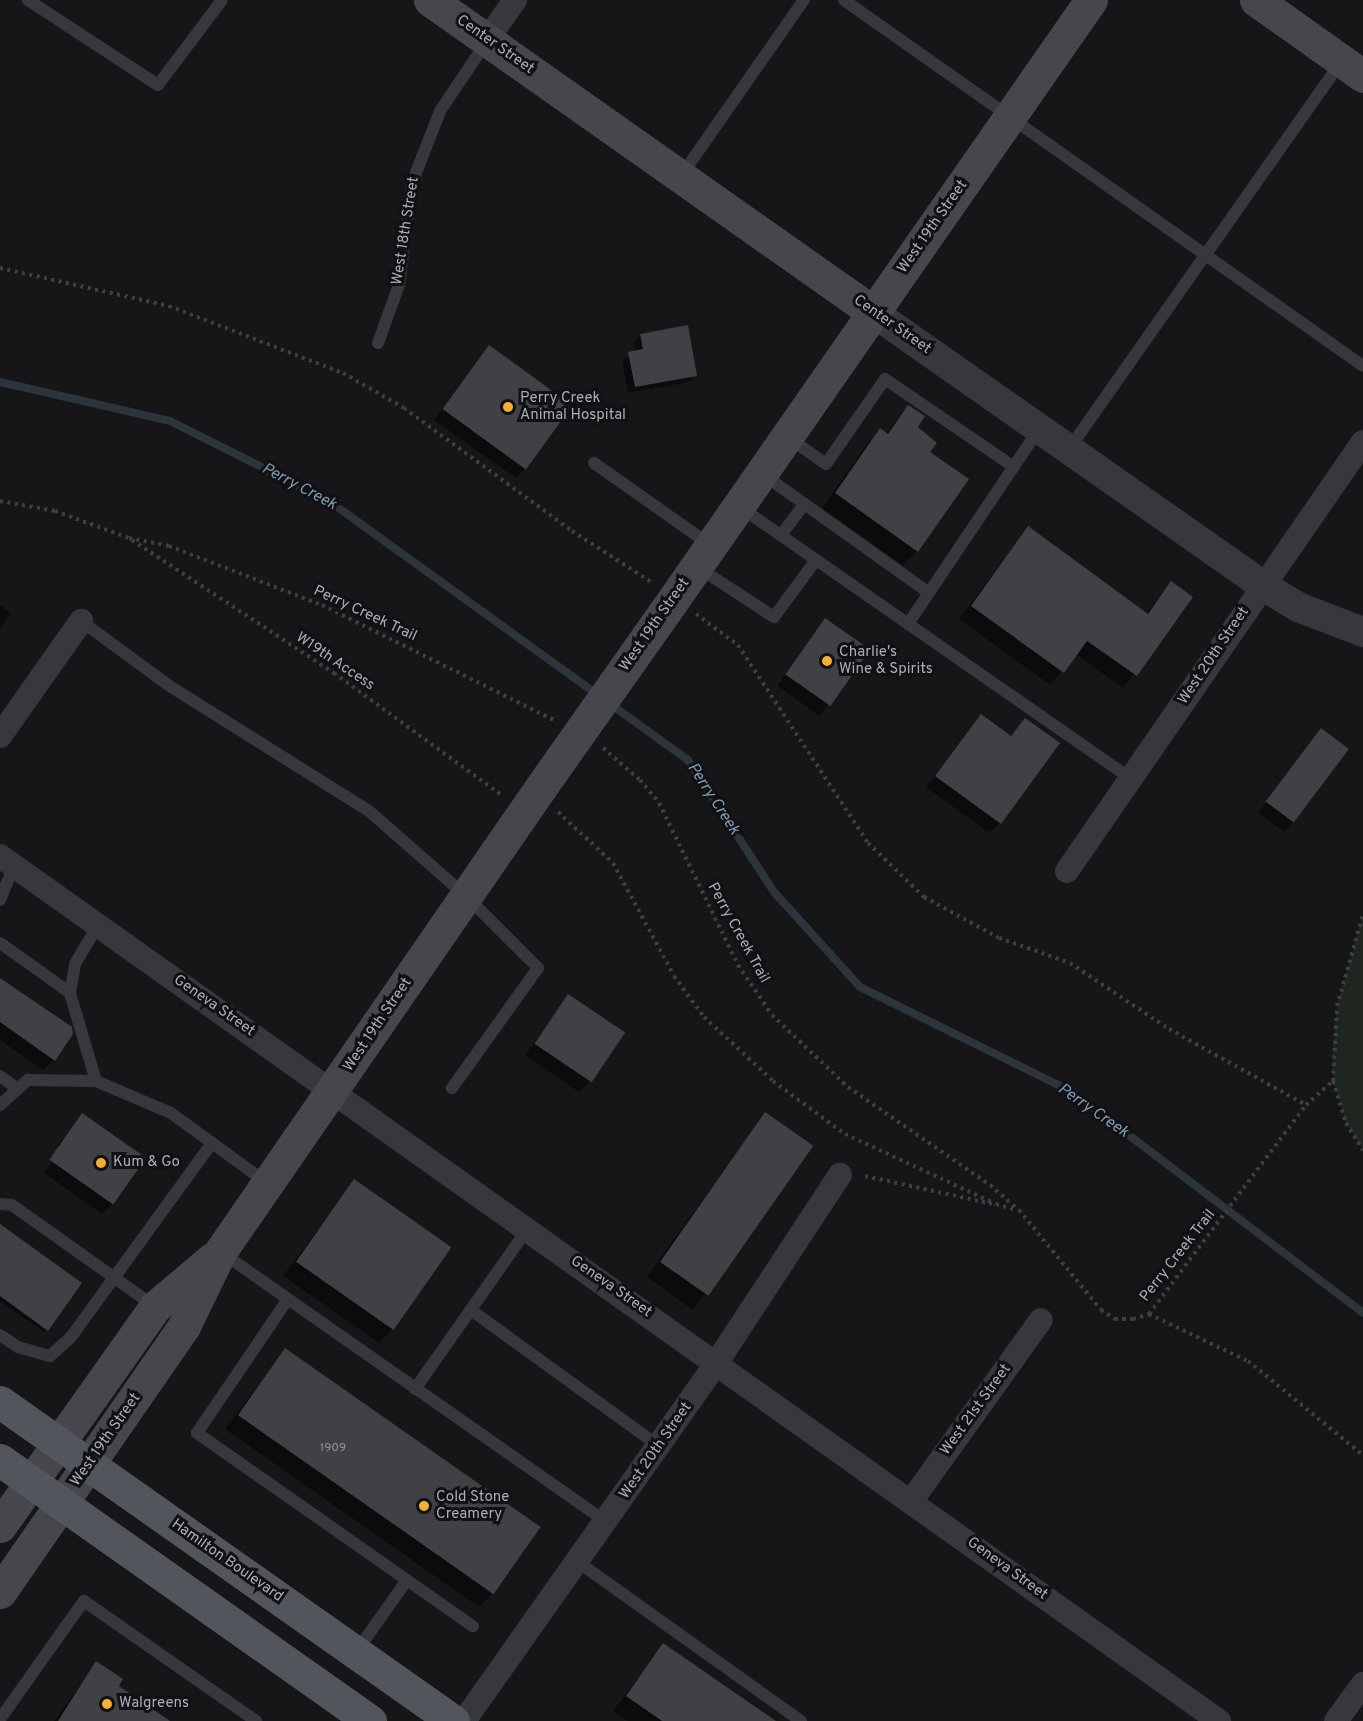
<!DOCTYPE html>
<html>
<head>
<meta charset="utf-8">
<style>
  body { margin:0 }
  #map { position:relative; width:1363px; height:1721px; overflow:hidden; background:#161618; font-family:Overpass,sans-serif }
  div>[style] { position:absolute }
  .green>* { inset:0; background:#1e261f }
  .shadow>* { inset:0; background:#0007; transform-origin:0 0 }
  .stream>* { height:8px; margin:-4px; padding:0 4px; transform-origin:4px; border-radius:4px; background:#2c353c }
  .building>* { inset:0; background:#404145; transform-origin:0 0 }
  .path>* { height:4px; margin-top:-2px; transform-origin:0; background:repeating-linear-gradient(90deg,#3d3f44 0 3px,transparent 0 7.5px) }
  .service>* { height:12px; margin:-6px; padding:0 6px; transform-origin:6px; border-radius:6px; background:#37383d }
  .minor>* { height:24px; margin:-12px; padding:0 12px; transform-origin:12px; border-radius:12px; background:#37383d }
  .tertiary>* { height:30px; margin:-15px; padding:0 15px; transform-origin:15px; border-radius:15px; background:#37383d }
  .secondary>* { height:33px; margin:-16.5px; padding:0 16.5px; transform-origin:16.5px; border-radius:16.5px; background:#45474d }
  .primary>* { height:33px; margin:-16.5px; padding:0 16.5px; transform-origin:16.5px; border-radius:16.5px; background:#53555c }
  .secondary-bridge>* { height:33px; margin:-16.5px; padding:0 16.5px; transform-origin:16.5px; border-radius:16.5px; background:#45474d }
  .dots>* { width:16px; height:16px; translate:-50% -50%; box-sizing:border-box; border:3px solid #111113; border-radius:50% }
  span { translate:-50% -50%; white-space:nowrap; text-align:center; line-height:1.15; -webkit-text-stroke:6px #111113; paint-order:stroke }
  .number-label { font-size:12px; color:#8e929b }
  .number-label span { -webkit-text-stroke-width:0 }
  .street-label { font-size:15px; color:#a8adb8 }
  .poi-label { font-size:15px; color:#a8adb8 }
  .left { translate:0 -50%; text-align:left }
  .water-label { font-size:16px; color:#7f9bb3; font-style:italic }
</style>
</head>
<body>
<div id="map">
  <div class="green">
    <i style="clip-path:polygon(1363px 915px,1363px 1150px,1346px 1123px,1333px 1081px,1332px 1059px,1337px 1006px)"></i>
  </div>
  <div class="shadow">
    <i style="clip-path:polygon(641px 335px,695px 375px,689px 382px,628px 393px,622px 360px,636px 352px,634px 342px)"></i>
    <i style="clip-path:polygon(489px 347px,526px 468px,516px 478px,434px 420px)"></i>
    <i style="clip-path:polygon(908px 407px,928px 452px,917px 551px,903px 565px,822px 508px,867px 444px,880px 430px,885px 434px)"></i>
    <i style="clip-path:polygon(1028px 528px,1146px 614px,1171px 583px,1191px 598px,1123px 688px,1076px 654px,1050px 685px,959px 619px)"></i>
    <i style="clip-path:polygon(0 605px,11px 613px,0 629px)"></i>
    <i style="left:825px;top:620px;width:52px;height:81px;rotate:36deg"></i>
    <i style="clip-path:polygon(981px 715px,1010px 736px,1025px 720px,1000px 823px,989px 833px,926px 787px)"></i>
    <i style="clip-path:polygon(1321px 730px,1294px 822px,1284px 832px,1258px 813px)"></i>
    <i style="clip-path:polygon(0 979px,54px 1060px,43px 1070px,0 1040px)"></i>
    <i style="clip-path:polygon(569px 996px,589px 1082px,579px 1092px,525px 1055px)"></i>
    <i style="left:765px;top:1114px;width:57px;height:201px;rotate:36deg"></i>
    <i style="clip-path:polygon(82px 1115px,113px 1204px,102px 1214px,44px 1173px,61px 1150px,57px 1147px)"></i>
    <i style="clip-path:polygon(355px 1181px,393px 1329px,379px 1343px,283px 1276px)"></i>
    <i style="clip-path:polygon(0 1233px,47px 1330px,44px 1332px,0 1301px)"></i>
    <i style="clip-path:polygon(285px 1350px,492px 1594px,479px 1607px,225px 1429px)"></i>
    <i style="clip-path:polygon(663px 1645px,774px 1721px,628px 1721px,613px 1711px)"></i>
    <i style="clip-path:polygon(97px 1663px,117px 1686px,167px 1721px,54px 1721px)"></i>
  </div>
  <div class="stream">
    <i style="left:0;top:382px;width:174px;rotate:12.9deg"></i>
    <i style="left:170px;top:421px;width:178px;rotate:26.7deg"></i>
    <i style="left:329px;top:501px;width:330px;rotate:35.8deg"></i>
    <i style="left:609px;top:703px;width:97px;rotate:35.8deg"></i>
    <i style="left:688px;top:760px;width:158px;rotate:56.9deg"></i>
    <i style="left:774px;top:892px;width:128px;rotate:47.8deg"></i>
    <i style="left:860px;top:987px;width:237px;rotate:26.3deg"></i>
    <i style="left:1072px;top:1092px;width:365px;rotate:37.2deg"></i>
  </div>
  <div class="building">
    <i style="clip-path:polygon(688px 325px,697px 376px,635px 387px,628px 352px,643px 349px,640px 334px)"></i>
    <i style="left:489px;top:345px;width:103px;height:79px;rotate:36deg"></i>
    <i style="clip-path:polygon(908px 405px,925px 416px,918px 427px,937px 443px,930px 452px,969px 479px,918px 552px,835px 493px,880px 428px,888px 434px)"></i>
    <i style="clip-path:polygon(1028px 526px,1148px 614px,1171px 581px,1193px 597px,1137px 676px,1087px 641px,1064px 673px,971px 606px)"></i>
    <i style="left:825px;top:618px;width:55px;height:69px;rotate:35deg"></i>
    <i style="clip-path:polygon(981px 714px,1011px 736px,1025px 718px,1060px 743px,1001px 824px,935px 776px)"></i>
    <i style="left:1321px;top:728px;width:35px;height:92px;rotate:37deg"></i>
    <i style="clip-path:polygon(0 978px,72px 1027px,73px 1034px,55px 1061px,0 1022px)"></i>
    <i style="left:568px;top:994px;width:69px;height:60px;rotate:34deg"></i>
    <i style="left:765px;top:1112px;width:59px;height:183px;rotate:35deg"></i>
    <i style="left:82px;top:1113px;width:78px;height:57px;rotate:35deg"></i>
    <i style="left:354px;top:1179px;width:119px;height:101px;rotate:35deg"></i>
    <i style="clip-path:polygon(0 1224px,82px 1283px,48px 1331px,0 1296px)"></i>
    <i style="left:285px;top:1348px;width:312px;height:82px;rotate:35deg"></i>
    <i style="clip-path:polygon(663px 1643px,776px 1721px,662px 1721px,626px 1696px)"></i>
    <i style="clip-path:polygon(96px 1661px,123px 1679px,119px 1686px,170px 1721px,58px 1721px)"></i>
  </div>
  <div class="path">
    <i style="left:0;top:268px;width:173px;rotate:12.7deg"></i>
    <i style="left:169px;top:306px;width:186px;rotate:21.1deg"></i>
    <i style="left:343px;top:373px;width:70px;rotate:29.8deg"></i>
    <i style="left:404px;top:408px;width:208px;rotate:36.2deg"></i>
    <i style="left:572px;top:531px;width:94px;rotate:32.8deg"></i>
    <i style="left:0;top:501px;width:56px;rotate:10.3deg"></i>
    <i style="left:55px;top:511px;width:79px;rotate:20deg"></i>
    <i style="left:129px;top:538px;width:41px;rotate:11.3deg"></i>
    <i style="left:169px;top:546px;width:164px;rotate:21.1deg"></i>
    <i style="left:322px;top:605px;width:259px;rotate:26.4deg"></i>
    <i style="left:132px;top:540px;width:242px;rotate:33.4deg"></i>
    <i style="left:334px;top:673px;width:207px;rotate:36.1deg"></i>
    <i style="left:696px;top:614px;width:52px;rotate:36.4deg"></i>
    <i style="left:738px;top:645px;width:237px;rotate:56.7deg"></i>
    <i style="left:868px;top:843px;width:78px;rotate:44deg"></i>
    <i style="left:924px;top:897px;width:85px;rotate:28.7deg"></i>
    <i style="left:999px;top:938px;width:75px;rotate:19.4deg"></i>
    <i style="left:1070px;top:963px;width:119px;rotate:33.7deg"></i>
    <i style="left:1169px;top:1029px;width:157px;rotate:29deg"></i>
    <i style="left:603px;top:748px;width:49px;rotate:40.9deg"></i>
    <i style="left:640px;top:780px;width:30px;rotate:50deg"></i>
    <i style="left:659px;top:803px;width:180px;rotate:64deg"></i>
    <i style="left:738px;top:965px;width:60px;rotate:55.8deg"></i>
    <i style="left:772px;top:1015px;width:105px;rotate:43.5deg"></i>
    <i style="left:848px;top:1087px;width:173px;rotate:34.6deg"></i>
    <i style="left:990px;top:1185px;width:38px;rotate:41deg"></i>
    <i style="left:1019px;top:1210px;width:129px;rotate:50.6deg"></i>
    <i style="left:1101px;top:1310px;width:17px;rotate:33deg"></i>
    <i style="left:1115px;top:1319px;width:18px"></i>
    <i style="left:1133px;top:1319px;width:17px;rotate:-17deg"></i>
    <i style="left:1149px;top:1314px;width:261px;rotate:-53.1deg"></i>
    <i style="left:1306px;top:1105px;width:36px;rotate:-42deg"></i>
    <i style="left:1333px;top:1081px;width:44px;rotate:72.8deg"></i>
    <i style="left:1346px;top:1123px;width:32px;rotate:58deg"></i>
    <i style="left:558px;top:812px;width:75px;rotate:42.8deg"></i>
    <i style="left:613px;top:863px;width:128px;rotate:61.6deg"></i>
    <i style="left:674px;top:976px;width:51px;rotate:53.8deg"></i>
    <i style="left:704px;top:1017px;width:94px;rotate:42.8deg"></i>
    <i style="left:773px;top:1081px;width:89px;rotate:36.4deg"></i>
    <i style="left:845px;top:1134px;width:166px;rotate:24.9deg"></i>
    <i style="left:996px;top:1204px;width:22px;rotate:16deg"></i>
    <i style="left:1333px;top:1081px;width:75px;rotate:-86.9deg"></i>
    <i style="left:1337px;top:1006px;width:95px;rotate:-74.1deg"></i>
    <i style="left:865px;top:1176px;width:130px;rotate:12.4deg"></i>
    <i style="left:1149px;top:1314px;width:110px;rotate:25.4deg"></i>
    <i style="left:1248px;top:1361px;width:149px;rotate:39.3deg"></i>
  </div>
  <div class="service">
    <i style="left:28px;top:0;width:155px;rotate:33.2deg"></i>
    <i style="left:158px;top:85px;width:106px;rotate:-53deg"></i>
    <i style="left:844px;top:0;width:635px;rotate:35.19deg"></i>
    <i style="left:681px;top:176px;width:215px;rotate:-55.1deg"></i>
    <i style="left:378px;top:343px;width:62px;rotate:-70.1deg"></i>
    <i style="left:399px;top:285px;width:103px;rotate:-82.7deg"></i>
    <i style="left:412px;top:183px;width:77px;rotate:-68.7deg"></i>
    <i style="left:440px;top:111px;width:84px;rotate:-56.1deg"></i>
    <i style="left:789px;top:438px;width:45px;rotate:35.1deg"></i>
    <i style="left:826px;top:464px;width:103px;rotate:-55.2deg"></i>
    <i style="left:885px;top:379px;width:156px;rotate:34.3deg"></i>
    <i style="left:1069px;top:449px;width:473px;rotate:-54.9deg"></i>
    <i style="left:594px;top:463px;width:141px;rotate:35.2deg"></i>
    <i style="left:761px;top:473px;width:206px;rotate:35.5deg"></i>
    <i style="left:740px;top:507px;width:476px;rotate:34.8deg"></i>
    <i style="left:781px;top:535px;width:39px;rotate:-53deg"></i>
    <i style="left:699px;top:568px;width:90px;rotate:33.2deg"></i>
    <i style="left:774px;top:617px;width:71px;rotate:-53.6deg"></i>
    <i style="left:81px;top:621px;width:108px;rotate:36.3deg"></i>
    <i style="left:168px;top:685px;width:237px;rotate:32.1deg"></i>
    <i style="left:369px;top:811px;width:129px;rotate:41.2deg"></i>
    <i style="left:466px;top:896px;width:102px;rotate:45deg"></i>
    <i style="left:538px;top:968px;width:148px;rotate:125.6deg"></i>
    <i style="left:908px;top:624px;width:235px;rotate:-56.1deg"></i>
    <i style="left:0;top:900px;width:37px;rotate:-68deg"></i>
    <i style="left:0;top:943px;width:86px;rotate:35.5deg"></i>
    <i style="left:0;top:1076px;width:22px;rotate:36deg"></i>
    <i style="left:96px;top:1081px;width:92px;rotate:-106.5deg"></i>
    <i style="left:70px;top:993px;width:29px;rotate:-80deg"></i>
    <i style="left:75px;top:964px;width:45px;rotate:-59.5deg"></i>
    <i style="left:0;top:1105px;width:38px;rotate:-42deg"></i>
    <i style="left:28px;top:1080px;width:68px;rotate:0.8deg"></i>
    <i style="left:96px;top:1081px;width:82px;rotate:23.1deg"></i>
    <i style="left:171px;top:1113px;width:119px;rotate:36.1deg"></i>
    <i style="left:0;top:1204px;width:12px;rotate:5deg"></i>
    <i style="left:12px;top:1205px;width:174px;rotate:35.4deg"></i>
    <i style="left:221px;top:1252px;width:470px;rotate:35deg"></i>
    <i style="left:288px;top:1299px;width:162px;rotate:124.2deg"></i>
    <i style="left:197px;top:1433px;width:337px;rotate:35deg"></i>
    <i style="left:471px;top:1310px;width:232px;rotate:35.9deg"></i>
    <i style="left:0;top:1335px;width:22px;rotate:34deg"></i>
    <i style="left:18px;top:1347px;width:33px;rotate:16deg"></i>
    <i style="left:50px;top:1356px;width:28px;rotate:-42deg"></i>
    <i style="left:71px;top:1337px;width:240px;rotate:-54deg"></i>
    <i style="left:415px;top:1389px;width:197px;rotate:-54.9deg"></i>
    <i style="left:578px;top:1562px;width:274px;rotate:35.5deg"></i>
    <i style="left:356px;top:1652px;width:88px;rotate:-54.7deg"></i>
    <i style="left:0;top:1719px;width:145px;rotate:-54.6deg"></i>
    <i style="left:84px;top:1601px;width:210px;rotate:34.9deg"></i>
  </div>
  <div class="minor">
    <i style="left:487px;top:40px;width:49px;rotate:-55deg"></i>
    <i style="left:0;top:736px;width:141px;rotate:-54.8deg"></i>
    <i style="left:0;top:856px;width:1495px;rotate:35.36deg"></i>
    <i style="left:1067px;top:871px;width:521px;rotate:-55.4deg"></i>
    <i style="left:912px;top:1500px;width:221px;rotate:-54.4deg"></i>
    <i style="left:464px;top:1721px;width:439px;rotate:-54.8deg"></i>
    <i style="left:717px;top:1362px;width:224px;rotate:-56.7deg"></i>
    <i style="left:1336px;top:1721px;width:46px;rotate:-53.9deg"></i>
  </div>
  <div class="tertiary">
    <i style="left:874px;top:313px;width:474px;rotate:35deg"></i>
    <i style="left:1262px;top:585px;width:42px;rotate:31.4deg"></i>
    <i style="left:1298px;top:607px;width:70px;rotate:21deg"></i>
  </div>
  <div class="secondary">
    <i style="left:430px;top:0;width:543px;rotate:35.18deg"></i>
    <i style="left:1256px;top:0;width:131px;rotate:35.4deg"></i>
    <i style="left:666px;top:610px;width:743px;rotate:-55.13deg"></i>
    <i style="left:0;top:1526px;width:268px;rotate:-54.7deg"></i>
    <i style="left:155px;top:1307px;width:75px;rotate:-40.1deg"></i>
    <i style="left:0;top:1592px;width:323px;rotate:-55.3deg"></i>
    <i style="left:184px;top:1326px;width:82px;rotate:-64.1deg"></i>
    <i style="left:220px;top:1252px;width:565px;rotate:-55.38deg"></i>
  </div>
  <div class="primary">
    <i style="left:0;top:1402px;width:554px;rotate:35.15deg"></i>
    <i style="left:0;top:1460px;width:453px;rotate:35.2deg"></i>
  </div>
  <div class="secondary-bridge">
    <i style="left:541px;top:787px;width:217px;rotate:-54.8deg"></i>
  </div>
  <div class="dots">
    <i style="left:508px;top:407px;background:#f2b134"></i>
    <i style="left:827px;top:661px;background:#f2b134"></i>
    <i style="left:101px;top:1163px;background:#f2b134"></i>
    <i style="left:424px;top:1506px;background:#f2b134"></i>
    <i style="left:107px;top:1704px;background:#f2b134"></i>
  </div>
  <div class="number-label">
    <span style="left:333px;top:1449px">1909</span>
  </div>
  <div class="street-label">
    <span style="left:495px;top:45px;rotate:35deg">Center Street</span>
    <span style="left:933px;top:227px;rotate:-55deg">West 19th Street</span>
    <span style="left:406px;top:231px;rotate:-81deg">West 18th Street</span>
    <span style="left:892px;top:325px;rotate:35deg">Center Street</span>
    <span style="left:365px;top:614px;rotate:25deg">Perry Creek Trail</span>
    <span style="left:655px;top:625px;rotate:-55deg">West 19th Street</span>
    <span style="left:1214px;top:656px;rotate:-56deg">West 20th Street</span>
    <span style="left:335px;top:662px;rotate:34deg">W19th Access</span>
    <span style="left:738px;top:933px;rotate:61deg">Perry Creek Trail</span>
    <span style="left:214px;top:1006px;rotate:35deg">Geneva Street</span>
    <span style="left:378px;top:1025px;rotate:-56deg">West 19th Street</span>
    <span style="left:1178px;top:1256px;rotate:-52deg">Perry Creek Trail</span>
    <span style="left:611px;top:1287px;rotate:35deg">Geneva Street</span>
    <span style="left:976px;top:1410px;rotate:-54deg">West 21st Street</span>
    <span style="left:106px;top:1440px;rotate:-55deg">West 19th Street</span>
    <span style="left:656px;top:1451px;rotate:-55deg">West 20th Street</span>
    <span style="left:227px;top:1561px;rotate:35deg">Hamilton Boulevard</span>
    <span style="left:1007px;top:1569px;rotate:36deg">Geneva Street</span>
  </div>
  <div class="poi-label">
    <span class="left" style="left:520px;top:407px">Perry Creek<br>Animal Hospital</span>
    <span class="left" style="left:839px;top:661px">Charlie's<br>Wine &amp; Spirits</span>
    <span class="left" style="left:113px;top:1163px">Kum &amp; Go</span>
    <span class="left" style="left:436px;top:1506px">Cold Stone<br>Creamery</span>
    <span class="left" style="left:119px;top:1704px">Walgreens</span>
  </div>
  <div class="water-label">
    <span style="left:299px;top:487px;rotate:28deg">Perry Creek</span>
    <span style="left:713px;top:799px;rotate:57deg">Perry Creek</span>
    <span style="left:1093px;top:1111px;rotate:35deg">Perry Creek</span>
  </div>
</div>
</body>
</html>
